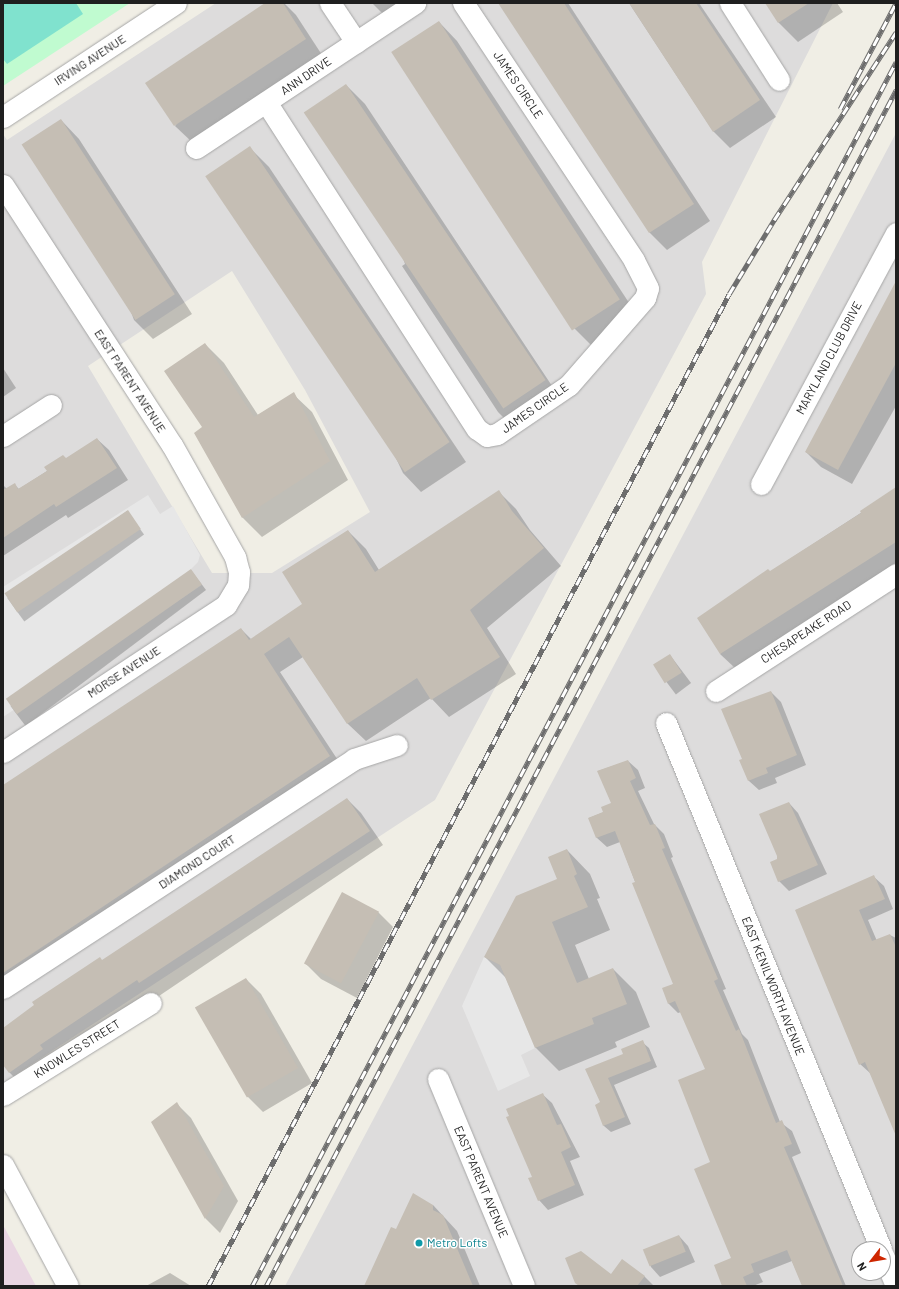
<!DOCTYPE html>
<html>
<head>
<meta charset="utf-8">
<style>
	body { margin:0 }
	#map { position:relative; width:899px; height:1289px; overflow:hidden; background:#f0eee5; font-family:Barlow,sans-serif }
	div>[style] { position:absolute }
	.residential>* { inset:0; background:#dddcdc }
	.industrial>* { inset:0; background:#e9d6e2 }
	.park>* { inset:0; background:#c0fbd0 }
	.pitch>* { inset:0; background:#80e2ce }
	.parking>* { inset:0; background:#e7e7e7 }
	.shadow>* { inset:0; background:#0003; transform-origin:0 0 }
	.building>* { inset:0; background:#c5beb4; transform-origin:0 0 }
	.roads { filter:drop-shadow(0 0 1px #a6a6a6) drop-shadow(0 0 1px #a6a6a6) }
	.minor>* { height:21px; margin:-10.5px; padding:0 10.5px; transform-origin:10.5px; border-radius:10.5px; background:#fff }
	.rail>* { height:4.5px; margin-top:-2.25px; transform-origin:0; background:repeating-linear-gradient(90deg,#fff 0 9px,#6d6d6d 0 18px); box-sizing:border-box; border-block:1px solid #6d6d6d }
	.dots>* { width:11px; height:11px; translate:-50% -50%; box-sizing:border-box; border:2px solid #fff; border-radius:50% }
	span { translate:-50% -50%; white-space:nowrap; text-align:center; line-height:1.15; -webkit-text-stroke:3px #fff; paint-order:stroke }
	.street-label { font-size:12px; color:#1f1f1f }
	.culture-label { font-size:12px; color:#0d838f }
	.left { translate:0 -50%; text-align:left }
	.frame { position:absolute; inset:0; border:4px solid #1f1f1f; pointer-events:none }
	.north { position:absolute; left:851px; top:1241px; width:40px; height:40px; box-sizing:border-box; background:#fff; border:1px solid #a5a5a5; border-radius:50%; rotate:239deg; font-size:11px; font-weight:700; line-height:16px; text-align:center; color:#1f1f1f }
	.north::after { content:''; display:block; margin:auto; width:14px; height:18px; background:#ce2600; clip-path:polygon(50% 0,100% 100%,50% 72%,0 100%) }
</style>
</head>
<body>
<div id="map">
	<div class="residential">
		<i style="clip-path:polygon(evenodd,216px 3px,833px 3px,702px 262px,706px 294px,435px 800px,3px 1083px,3px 134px,7px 140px,216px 3px,232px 271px,305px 390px,370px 512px,272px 573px,212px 573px,88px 366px,232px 271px)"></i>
		<i style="clip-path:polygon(evenodd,896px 133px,896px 1286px,285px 1286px,896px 133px,859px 1249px,883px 1249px,883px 1273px,859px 1273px,859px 1249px)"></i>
	</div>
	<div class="industrial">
		<i style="clip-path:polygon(3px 1225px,36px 1286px,3px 1286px)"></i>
	</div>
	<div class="park">
		<i style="clip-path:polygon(3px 3px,130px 3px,3px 86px)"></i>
	</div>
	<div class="pitch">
		<i style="clip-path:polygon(3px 3px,76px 3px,83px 14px,7px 64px,3px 59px)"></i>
	</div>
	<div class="parking">
		<i style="clip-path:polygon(148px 495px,160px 514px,173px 506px,200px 555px,198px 562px,191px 569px,202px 585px,3px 717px,3px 587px)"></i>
		<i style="clip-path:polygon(484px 957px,500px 965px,535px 1048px,521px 1055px,530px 1076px,498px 1091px,462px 1006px)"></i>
	</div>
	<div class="shadow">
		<i style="clip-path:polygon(267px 3px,284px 3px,296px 15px,324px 58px,194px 144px,175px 126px)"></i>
		<i style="clip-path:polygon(372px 3px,407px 3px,386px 17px)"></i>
		<i style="clip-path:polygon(499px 3px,568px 3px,710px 221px,667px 250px,650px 233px)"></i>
		<i style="clip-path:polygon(629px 3px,699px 3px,776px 117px,730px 148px,713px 131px)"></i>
		<i style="clip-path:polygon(766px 3px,837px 3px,843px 12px,798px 42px,779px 23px)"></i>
		<i style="clip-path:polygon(439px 22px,457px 41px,639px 318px,594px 348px,575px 329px,393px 53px)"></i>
		<i style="clip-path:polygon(346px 85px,365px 104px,562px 401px,517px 431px,498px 412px,402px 266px,405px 264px)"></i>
		<i style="clip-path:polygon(61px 120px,79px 139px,192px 314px,153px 339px,134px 320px)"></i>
		<i style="clip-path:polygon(250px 148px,269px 167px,466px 462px,421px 492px,403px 473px)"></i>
		<i style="clip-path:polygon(896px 284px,896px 406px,852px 484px,821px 467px,806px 452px)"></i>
		<i style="clip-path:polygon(205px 344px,224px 363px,258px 415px,293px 394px,312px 412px,348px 480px,262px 537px,243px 518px,195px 433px,203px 428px)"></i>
		<i style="clip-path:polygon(3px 368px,16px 388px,3px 397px)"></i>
		<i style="clip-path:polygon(97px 439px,109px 450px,128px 480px,68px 518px,66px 515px,3px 556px,3px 485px,7px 489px,14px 484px,19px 489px)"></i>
		<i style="clip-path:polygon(896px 490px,896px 565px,735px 668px,720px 654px,770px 572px)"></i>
		<i style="clip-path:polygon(499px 492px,516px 509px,530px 530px,561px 566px,487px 628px,516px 674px,449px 717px,431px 698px,366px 741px,348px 724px,303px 657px,280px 672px,347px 774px,3px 1000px,3px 786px,241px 629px,252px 640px,304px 605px,348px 531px,366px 549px,379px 570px)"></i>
		<i style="left:127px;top:511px;width:29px;height:148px;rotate:54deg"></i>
		<i style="left:191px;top:570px;width:25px;height:226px;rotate:53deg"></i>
		<i style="left:670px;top:655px;width:35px;height:19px;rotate:53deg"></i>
		<i style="clip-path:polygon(771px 692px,781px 702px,806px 765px,775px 778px,777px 783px,759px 790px,749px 781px,741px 761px,743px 759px)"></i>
		<i style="clip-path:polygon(628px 761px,638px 770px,645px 788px,638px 791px,654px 824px,664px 834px,673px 857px,671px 858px,726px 989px,723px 990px,742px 1034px,748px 1040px,780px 1122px,792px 1131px,801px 1153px,792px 1157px,846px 1286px,803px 1286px,792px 1261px,759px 1274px,763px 1282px,753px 1286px,722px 1286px,732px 1259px,711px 1163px,706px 1069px,681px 1012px,678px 1013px,669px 1004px,663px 989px,674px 984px,620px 842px,607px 847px,597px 838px,589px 818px,604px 812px,612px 804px,598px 771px)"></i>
		<i style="clip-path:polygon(347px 799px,361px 813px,383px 845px,24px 1087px,10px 1073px,3px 1063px,3px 1029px)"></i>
		<i style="clip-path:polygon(789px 803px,798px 813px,827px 874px,789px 891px,779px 881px,778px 860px)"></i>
		<i style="clip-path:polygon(567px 850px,590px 874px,600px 898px,597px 899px,610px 930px,575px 945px,589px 979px,613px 969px,636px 992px,650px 1027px,615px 1042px,617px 1047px,559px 1071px,536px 1048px,506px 978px,485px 957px,558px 880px)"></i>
		<i style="clip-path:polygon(874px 877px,884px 886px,893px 909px,868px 920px,877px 941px,890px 935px,896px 938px,896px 1122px,870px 1073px,860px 1064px,796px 910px)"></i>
		<i style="clip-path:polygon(342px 894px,379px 913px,393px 927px,357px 998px,321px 979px,306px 964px)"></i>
		<i style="clip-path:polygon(246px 979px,261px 994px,312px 1083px,263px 1112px,248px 1097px)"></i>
		<i style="clip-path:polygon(642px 1042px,649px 1048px,657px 1067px,614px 1085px,631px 1124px,611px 1132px,604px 1126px,596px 1105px,601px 1103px,587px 1070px,625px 1054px)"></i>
		<i style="clip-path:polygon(542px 1094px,552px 1103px,580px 1157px,570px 1161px,584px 1195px,548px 1210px,539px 1200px)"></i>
		<i style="clip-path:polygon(177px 1104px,191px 1118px,238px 1201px,220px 1233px,206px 1219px,152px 1122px)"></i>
		<i style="clip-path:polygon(433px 1205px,457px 1231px,480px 1286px,374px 1286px,397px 1230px)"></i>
		<i style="clip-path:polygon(679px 1236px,688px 1246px,695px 1262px,660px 1277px,651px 1267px,644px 1250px)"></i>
		<i style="clip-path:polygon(170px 1273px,191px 1286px,146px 1286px)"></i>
		<i style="clip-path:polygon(611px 1275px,644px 1276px,654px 1286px,580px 1286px)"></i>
	</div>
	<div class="building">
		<i style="clip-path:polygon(265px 3px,283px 3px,306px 39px,174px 126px,145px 83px)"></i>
		<i style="clip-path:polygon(498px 3px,564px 3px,694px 204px,649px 233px)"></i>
		<i style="clip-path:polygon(629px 3px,696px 3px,760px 100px,713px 132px)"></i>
		<i style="clip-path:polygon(765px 3px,809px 3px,778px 23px)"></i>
		<i style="left:439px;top:21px;width:332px;height:57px;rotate:57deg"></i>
		<i style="left:346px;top:84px;width:357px;height:51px;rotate:56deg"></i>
		<i style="left:61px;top:119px;width:209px;height:47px;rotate:57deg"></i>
		<i style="left:250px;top:146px;width:357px;height:54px;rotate:56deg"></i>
		<i style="clip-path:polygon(896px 281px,896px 363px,838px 470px,805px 452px)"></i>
		<i style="clip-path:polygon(205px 343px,254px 417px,294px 392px,330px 461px,242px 518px,194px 433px,202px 427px,164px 371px)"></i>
		<i style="clip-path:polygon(97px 438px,117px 468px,56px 507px,54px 504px,3px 538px,3px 490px,15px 483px,18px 489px,47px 471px,44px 467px,63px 455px,66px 458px)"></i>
		<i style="clip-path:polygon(896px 487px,896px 542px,720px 654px,697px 618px,768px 569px,770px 571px,861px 513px,860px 511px)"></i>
		<i style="clip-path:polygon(499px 490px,512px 511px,544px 548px,470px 610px,500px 657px,431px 700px,417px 678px,347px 724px,289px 637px,264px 654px,330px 756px,3px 973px,3px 785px,241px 628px,249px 640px,302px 604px,282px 572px,348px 530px,375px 572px)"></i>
		<i style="left:128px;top:510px;width:23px;height:149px;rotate:56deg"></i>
		<i style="left:191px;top:569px;width:19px;height:226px;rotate:55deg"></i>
		<i style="left:670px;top:654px;width:22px;height:20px;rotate:58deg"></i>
		<i style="clip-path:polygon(771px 691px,797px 755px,766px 768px,768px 773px,748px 781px,739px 760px,742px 759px,721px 709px)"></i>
		<i style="clip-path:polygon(628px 760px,636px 778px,630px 781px,650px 825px,655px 824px,665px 848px,662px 849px,718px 979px,714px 981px,736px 1031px,739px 1029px,776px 1123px,782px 1120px,792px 1144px,784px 1147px,843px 1286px,802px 1286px,787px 1250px,751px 1264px,754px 1272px,743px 1277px,747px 1286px,722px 1286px,714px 1265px,731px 1258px,694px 1169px,710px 1162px,678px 1080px,705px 1069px,675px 1001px,668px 1004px,662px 988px,673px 984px,632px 883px,635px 882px,615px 831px,596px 838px,588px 818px,603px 812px,601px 807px,611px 803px,597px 771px)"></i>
		<i style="clip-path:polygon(347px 798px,370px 831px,139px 983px,137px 980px,40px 1045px,43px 1049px,9px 1073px,3px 1065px,3px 1028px,34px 1005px,32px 1002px,100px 957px,102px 960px)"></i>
		<i style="clip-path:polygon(789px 802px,818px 865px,778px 882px,770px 862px,777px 859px,777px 856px,759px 814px)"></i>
		<i style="clip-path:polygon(567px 849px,577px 874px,574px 876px,588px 907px,552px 922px,577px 983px,613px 968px,627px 1004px,592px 1018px,594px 1024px,535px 1048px,500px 965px,484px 957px,516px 896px,557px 879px,548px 857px)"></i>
		<i style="clip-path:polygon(874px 875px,885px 899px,859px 910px,872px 941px,890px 934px,896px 947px,896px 1136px,865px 1062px,859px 1065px,795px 910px)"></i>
		<i style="left:342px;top:892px;width:42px;height:81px;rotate:28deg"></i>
		<i style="left:246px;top:978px;width:104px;height:59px;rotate:60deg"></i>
		<i style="clip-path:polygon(643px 1040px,651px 1061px,608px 1078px,625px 1117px,603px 1126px,595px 1105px,600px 1102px,585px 1069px,623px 1054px,621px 1049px)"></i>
		<i style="clip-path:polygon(543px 1093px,557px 1125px,561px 1124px,571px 1147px,561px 1152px,575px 1185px,538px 1201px,528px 1178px,532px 1177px,506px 1117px,509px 1116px,506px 1109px)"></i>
		<i style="clip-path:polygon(177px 1102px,224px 1186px,205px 1219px,151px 1122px)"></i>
		<i style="clip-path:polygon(413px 1193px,433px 1205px,433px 1210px,443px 1215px,473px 1286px,364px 1286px,391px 1227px,396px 1229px)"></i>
		<i style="left:679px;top:1235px;width:18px;height:39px;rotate:68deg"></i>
		<i style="clip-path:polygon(581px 1251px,611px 1274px,622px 1259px,645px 1276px,637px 1286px,579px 1286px,575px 1283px,565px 1258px)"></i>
	</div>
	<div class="roads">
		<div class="minor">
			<i style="left:330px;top:3px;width:47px;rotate:56.3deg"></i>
			<i style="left:730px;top:3px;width:91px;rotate:57.5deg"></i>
			<i style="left:266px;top:102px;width:389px;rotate:57.2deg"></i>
			<i style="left:477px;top:429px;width:12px;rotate:35deg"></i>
			<i style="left:487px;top:436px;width:10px;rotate:-11deg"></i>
			<i style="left:497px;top:434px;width:87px;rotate:-34.2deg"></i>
			<i style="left:569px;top:385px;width:116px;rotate:-48.9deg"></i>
			<i style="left:645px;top:298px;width:10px;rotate:-73deg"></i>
			<i style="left:648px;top:288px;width:31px;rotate:-117deg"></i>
			<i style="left:634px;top:260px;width:309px;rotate:-123.6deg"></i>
			<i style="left:3px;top:117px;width:207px;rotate:-33.4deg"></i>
			<i style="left:196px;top:148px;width:263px;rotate:-33.5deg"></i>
			<i style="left:3px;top:185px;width:310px;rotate:57deg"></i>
			<i style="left:172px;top:445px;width:129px;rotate:60.6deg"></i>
			<i style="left:235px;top:557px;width:16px;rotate:75deg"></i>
			<i style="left:239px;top:572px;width:13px;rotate:94deg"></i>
			<i style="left:238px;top:585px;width:23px;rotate:121deg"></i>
			<i style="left:226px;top:605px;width:267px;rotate:146.6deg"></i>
			<i style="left:3px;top:436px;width:57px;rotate:-32.9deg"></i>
			<i style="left:761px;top:484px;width:285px;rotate:-61.7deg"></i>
			<i style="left:716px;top:691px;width:215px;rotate:-33deg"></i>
			<i style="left:666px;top:723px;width:568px;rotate:67.77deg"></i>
			<i style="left:3px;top:988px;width:419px;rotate:-33.1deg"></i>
			<i style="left:354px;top:759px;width:45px;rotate:-18deg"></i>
			<i style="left:438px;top:1079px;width:224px;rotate:67.4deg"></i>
			<i style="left:3px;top:1095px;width:174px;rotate:-31.9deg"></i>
			<i style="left:3px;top:1165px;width:137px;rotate:61.8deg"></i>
			<i style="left:883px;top:1255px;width:34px;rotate:67deg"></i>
		</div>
	</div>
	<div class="rail">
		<i style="left:840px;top:109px;width:120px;rotate:-62.2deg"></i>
		<i style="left:208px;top:1286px;width:1120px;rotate:-62.29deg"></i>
		<i style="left:729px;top:294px;width:87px;rotate:-58.7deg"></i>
		<i style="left:774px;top:220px;width:224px;rotate:-57deg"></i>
		<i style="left:252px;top:1286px;width:1383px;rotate:-62.25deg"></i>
		<i style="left:266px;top:1286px;width:1352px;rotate:-62.22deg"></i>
	</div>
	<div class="dots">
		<i style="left:419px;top:1243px;background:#0f9aa8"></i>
	</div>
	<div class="street-label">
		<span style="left:90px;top:60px;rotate:-33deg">IRVING AVENUE</span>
		<span style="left:306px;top:76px;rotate:-34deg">ANN DRIVE</span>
		<span style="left:518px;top:85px;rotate:56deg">JAMES CIRCLE</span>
		<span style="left:829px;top:358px;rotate:-62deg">MARYLAND CLUB DRIVE</span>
		<span style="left:130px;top:381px;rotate:57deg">EAST PARENT AVENUE</span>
		<span style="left:535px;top:408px;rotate:-35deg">JAMES CIRCLE</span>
		<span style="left:806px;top:632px;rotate:-33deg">CHESAPEAKE ROAD</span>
		<span style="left:124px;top:672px;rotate:-33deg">MORSE AVENUE</span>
		<span style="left:197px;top:862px;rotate:-33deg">DIAMOND COURT</span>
		<span style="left:773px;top:986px;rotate:68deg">EAST KENILWORTH AVENUE</span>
		<span style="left:77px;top:1049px;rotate:-32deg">KNOWLES STREET</span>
		<span style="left:481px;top:1182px;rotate:67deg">EAST PARENT AVENUE</span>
	</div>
	<div class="culture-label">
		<span class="left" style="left:427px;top:1243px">Metro Lofts</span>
	</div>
	<div class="frame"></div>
	<div class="north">N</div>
</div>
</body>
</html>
